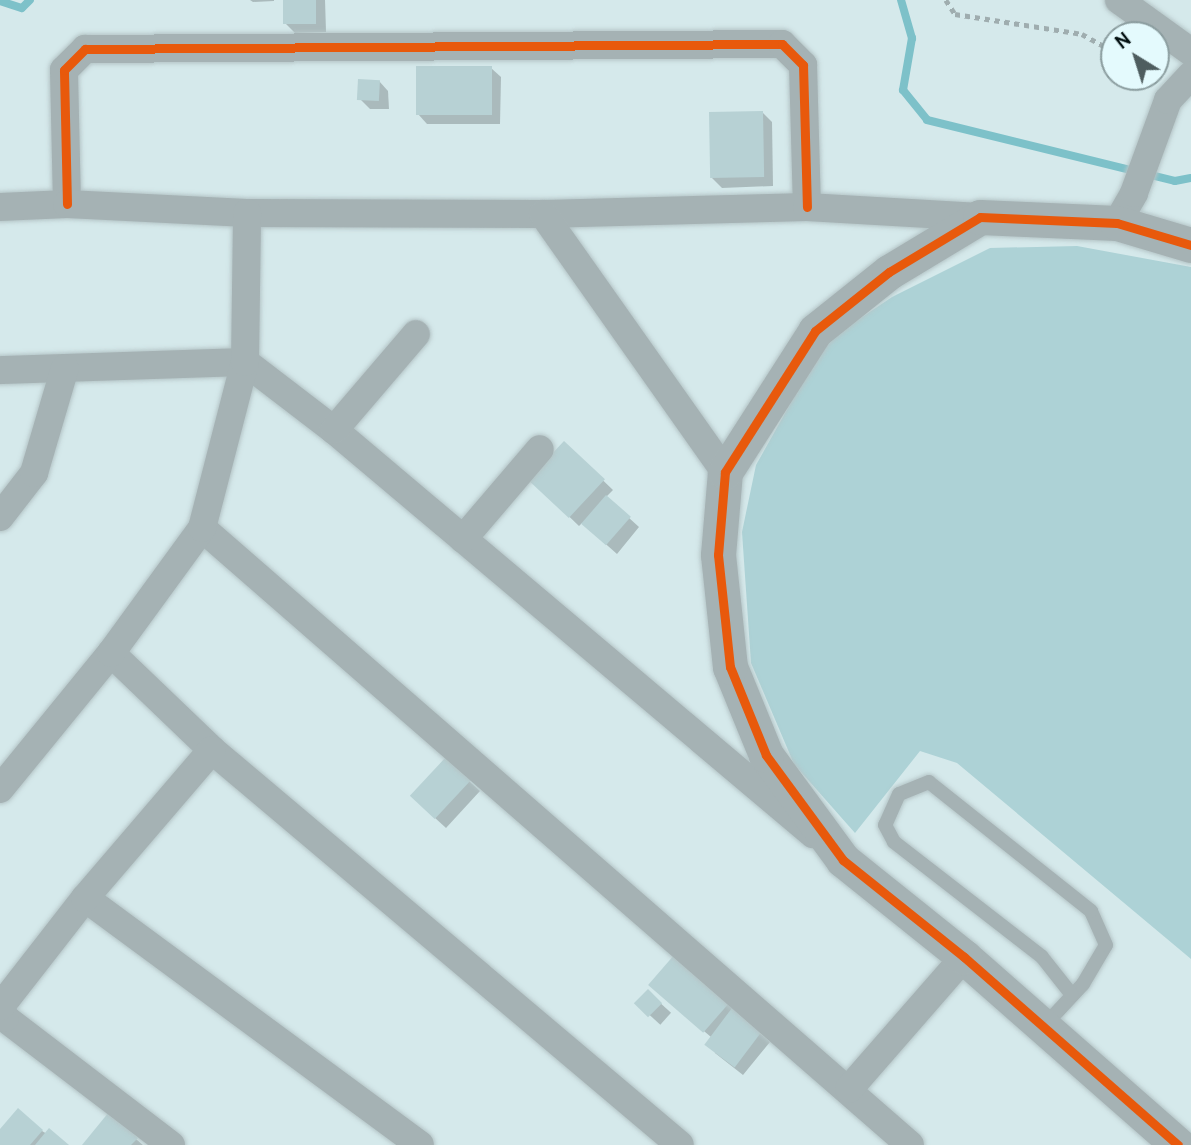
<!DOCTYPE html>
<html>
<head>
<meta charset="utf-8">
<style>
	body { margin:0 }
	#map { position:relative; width:1191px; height:1145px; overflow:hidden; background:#d5e9eb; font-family:Cabin,sans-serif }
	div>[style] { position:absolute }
	.green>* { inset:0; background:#add2d6 }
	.shadow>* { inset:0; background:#0003; transform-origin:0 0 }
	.stream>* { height:8px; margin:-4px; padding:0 4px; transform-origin:4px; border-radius:4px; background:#7dc1c9 }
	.building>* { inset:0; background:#b7d1d4; transform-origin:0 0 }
	.path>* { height:4.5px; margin-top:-2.25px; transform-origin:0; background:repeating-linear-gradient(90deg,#9fadaf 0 5px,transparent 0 10px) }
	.roads { filter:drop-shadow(0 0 2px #b5c5c7) drop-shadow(0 0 2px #b5c5c7) }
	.service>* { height:14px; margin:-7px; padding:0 7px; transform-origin:7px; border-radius:7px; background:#a5b2b4 }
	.minor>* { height:28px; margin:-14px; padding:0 14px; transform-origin:14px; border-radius:14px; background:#a5b2b4 }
	.tertiary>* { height:35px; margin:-17.5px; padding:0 17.5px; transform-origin:17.5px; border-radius:17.5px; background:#a5b2b4 }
	.cycleway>* { height:9px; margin:-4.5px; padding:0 4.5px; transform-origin:4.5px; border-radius:4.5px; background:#e8590c }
	span { translate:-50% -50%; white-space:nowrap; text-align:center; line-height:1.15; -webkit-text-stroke:5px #e4fafd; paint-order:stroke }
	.north { position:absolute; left:1100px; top:21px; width:70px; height:70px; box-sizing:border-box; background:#e4fafd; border:2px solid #8b9d9f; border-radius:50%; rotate:322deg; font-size:19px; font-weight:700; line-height:28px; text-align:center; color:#051213 }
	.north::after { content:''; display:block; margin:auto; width:24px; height:32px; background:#4e5d5f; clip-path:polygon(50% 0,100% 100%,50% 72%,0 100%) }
</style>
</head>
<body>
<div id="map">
	<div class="green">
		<i style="clip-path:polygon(1077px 246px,1191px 267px,1191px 959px,957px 763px,920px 751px,855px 833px,794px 764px,751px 663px,742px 532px,756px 465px,825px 342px,892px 297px,990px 248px)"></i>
	</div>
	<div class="shadow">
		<i style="clip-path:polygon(250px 0,274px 0,274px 1px,253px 2px)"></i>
		<i style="clip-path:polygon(285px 0,325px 0,326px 32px,295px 33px,285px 23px)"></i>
		<i style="clip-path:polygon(491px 68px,501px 77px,500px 124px,427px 124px,418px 114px)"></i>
		<i style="clip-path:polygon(379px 81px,388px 91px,389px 109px,370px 109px,361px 100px)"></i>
		<i style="clip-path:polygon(763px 113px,772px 122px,773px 186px,722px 188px,712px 178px)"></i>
		<i style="clip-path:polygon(564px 443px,613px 490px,606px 497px,639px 527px,617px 554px,582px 523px,579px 526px,530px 479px)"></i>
		<i style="clip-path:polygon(446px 760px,480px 791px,446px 828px,422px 806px)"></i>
		<i style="clip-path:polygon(675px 957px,770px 1042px,743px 1075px,715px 1053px,711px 1037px,660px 994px)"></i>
		<i style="left:648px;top:992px;width:31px;height:16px;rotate:42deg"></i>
		<i style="clip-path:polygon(109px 1114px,136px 1139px,143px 1145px,85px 1145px)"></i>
		<i style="clip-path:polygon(0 1131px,42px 1131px,66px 1145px,0 1145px)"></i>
	</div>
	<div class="stream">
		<i style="left:901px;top:0;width:40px;rotate:74deg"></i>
		<i style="left:912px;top:38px;width:53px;rotate:99.8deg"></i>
		<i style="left:903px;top:90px;width:38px;rotate:51deg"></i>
		<i style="left:927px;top:120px;width:255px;rotate:13.8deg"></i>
		<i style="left:1175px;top:181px;width:16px;rotate:-11deg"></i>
		<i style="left:0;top:1px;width:23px;rotate:18deg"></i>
		<i style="left:22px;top:8px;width:11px;rotate:-45deg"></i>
	</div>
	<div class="building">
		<i style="left:283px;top:0;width:33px;height:24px"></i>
		<i style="left:416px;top:66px;width:76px;height:49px"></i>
		<i style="left:358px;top:79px;width:22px;height:21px;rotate:3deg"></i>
		<i style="left:763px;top:111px;width:66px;height:54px;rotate:89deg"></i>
		<i style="left:564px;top:441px;width:56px;height:53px;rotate:43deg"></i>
		<i style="left:606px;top:495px;width:33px;height:38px;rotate:41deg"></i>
		<i style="left:446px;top:757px;width:34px;height:53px;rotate:43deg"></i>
		<i style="left:675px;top:954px;width:73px;height:41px;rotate:41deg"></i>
		<i style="left:648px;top:989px;width:20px;height:20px;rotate:45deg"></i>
		<i style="left:732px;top:1008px;width:38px;height:46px;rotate:37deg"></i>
		<i style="clip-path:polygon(18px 1108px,43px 1130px,30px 1145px,0 1145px,0 1129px)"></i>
		<i style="clip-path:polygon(109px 1112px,138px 1138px,131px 1145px,82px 1145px)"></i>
		<i style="clip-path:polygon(49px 1128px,69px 1145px,35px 1145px)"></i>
	</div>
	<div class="path">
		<i style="left:946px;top:0;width:17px;rotate:57deg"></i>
		<i style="left:955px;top:14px;width:129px;rotate:8.9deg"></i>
		<i style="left:1082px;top:34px;width:37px;rotate:29deg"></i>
	</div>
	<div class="roads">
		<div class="service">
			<i style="left:1044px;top:1026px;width:57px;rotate:-47.1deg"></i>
			<i style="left:1083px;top:984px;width:45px;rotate:-59.5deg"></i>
			<i style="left:1106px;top:945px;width:37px;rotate:-114deg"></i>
			<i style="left:1091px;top:911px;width:207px;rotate:-141.5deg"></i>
			<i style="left:929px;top:782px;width:32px;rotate:158deg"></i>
			<i style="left:899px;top:794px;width:34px;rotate:114deg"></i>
			<i style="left:885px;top:825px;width:19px;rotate:62deg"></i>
			<i style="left:894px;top:842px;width:187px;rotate:37.8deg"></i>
			<i style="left:1042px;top:957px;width:48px;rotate:51.7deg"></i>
		</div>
		<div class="minor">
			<i style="left:1119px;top:0;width:89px;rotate:35.8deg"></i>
			<i style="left:67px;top:204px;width:134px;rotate:-91.3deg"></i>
			<i style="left:64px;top:70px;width:30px;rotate:-45deg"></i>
			<i style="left:85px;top:49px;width:697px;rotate:-0.41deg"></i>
			<i style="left:782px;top:44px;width:30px;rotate:45deg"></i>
			<i style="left:803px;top:65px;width:142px;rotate:88.4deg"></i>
			<i style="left:0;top:207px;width:67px;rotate:-2.6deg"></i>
			<i style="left:67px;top:204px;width:180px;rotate:2.9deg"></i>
			<i style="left:247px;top:213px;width:296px;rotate:0.2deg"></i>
			<i style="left:543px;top:214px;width:264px;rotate:-1.5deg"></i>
			<i style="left:807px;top:207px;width:173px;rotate:3.3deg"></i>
			<i style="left:543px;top:214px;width:316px;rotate:54.8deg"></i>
			<i style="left:1117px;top:223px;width:34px;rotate:-60deg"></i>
			<i style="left:1134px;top:193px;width:99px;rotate:-69.9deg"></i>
			<i style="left:1168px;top:100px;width:34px;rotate:-47deg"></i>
			<i style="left:0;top:370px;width:245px;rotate:-1.9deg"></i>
			<i style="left:245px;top:362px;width:112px;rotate:37.4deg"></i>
			<i style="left:334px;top:430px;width:627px;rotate:40.15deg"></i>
			<i style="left:334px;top:430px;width:126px;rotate:-49.5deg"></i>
			<i style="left:0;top:517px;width:56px;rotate:-52.3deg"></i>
			<i style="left:34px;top:473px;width:109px;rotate:-73.6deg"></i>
			<i style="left:202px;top:528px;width:939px;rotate:41.07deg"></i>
			<i style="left:463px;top:539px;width:118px;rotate:-49.5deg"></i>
			<i style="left:111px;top:653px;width:140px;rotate:43.8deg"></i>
			<i style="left:212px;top:750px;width:612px;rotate:40.16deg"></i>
			<i style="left:0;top:789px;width:176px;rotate:-50.8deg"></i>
			<i style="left:111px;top:653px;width:155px;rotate:-53.9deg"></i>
			<i style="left:202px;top:528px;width:171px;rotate:-75.5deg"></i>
			<i style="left:245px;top:362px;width:149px;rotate:-89.2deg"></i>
			<i style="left:85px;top:898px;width:416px;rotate:36.4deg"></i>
			<i style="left:849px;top:1089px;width:175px;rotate:-48.9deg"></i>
			<i style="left:171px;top:1145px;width:209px;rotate:-142.6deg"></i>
			<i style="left:5px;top:1018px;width:13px;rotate:-108deg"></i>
			<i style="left:1px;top:1006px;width:137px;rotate:-52.1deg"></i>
			<i style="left:85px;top:898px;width:195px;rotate:-49.4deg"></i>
		</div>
		<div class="tertiary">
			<i style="left:1178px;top:1145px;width:285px;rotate:-138.7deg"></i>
			<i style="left:964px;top:957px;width:155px;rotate:-141.3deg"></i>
			<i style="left:843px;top:860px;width:130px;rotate:-126.3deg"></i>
			<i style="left:766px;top:755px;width:95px;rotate:-112.2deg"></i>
			<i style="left:730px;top:667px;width:113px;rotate:-96.1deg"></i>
			<i style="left:718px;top:555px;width:83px;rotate:-85.2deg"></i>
			<i style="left:725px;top:472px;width:167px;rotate:-57.4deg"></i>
			<i style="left:815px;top:331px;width:95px;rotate:-38.6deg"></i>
			<i style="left:889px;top:272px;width:106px;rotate:-31.1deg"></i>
			<i style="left:980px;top:217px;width:137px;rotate:2.5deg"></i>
			<i style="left:1117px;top:223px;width:77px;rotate:16.6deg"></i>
		</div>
	</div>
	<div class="cycleway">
		<i style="left:67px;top:204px;width:134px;rotate:-91.3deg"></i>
		<i style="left:64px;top:70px;width:30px;rotate:-45deg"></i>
		<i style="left:85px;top:49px;width:697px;rotate:-0.41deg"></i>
		<i style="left:782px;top:44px;width:30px;rotate:45deg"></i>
		<i style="left:803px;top:65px;width:142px;rotate:88.4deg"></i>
		<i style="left:1178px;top:1145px;width:285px;rotate:-138.7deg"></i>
		<i style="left:964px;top:957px;width:155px;rotate:-141.3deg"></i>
		<i style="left:843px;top:860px;width:130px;rotate:-126.3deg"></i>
		<i style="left:766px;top:755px;width:95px;rotate:-112.2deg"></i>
		<i style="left:730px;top:667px;width:113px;rotate:-96.1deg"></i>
		<i style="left:718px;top:555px;width:83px;rotate:-85.2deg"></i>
		<i style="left:725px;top:472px;width:167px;rotate:-57.4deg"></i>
		<i style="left:815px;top:331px;width:95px;rotate:-38.6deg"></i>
		<i style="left:889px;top:272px;width:106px;rotate:-31.1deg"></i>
		<i style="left:980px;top:217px;width:137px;rotate:2.5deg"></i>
		<i style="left:1117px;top:223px;width:77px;rotate:16.6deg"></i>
	</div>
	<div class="north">N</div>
</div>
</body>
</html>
